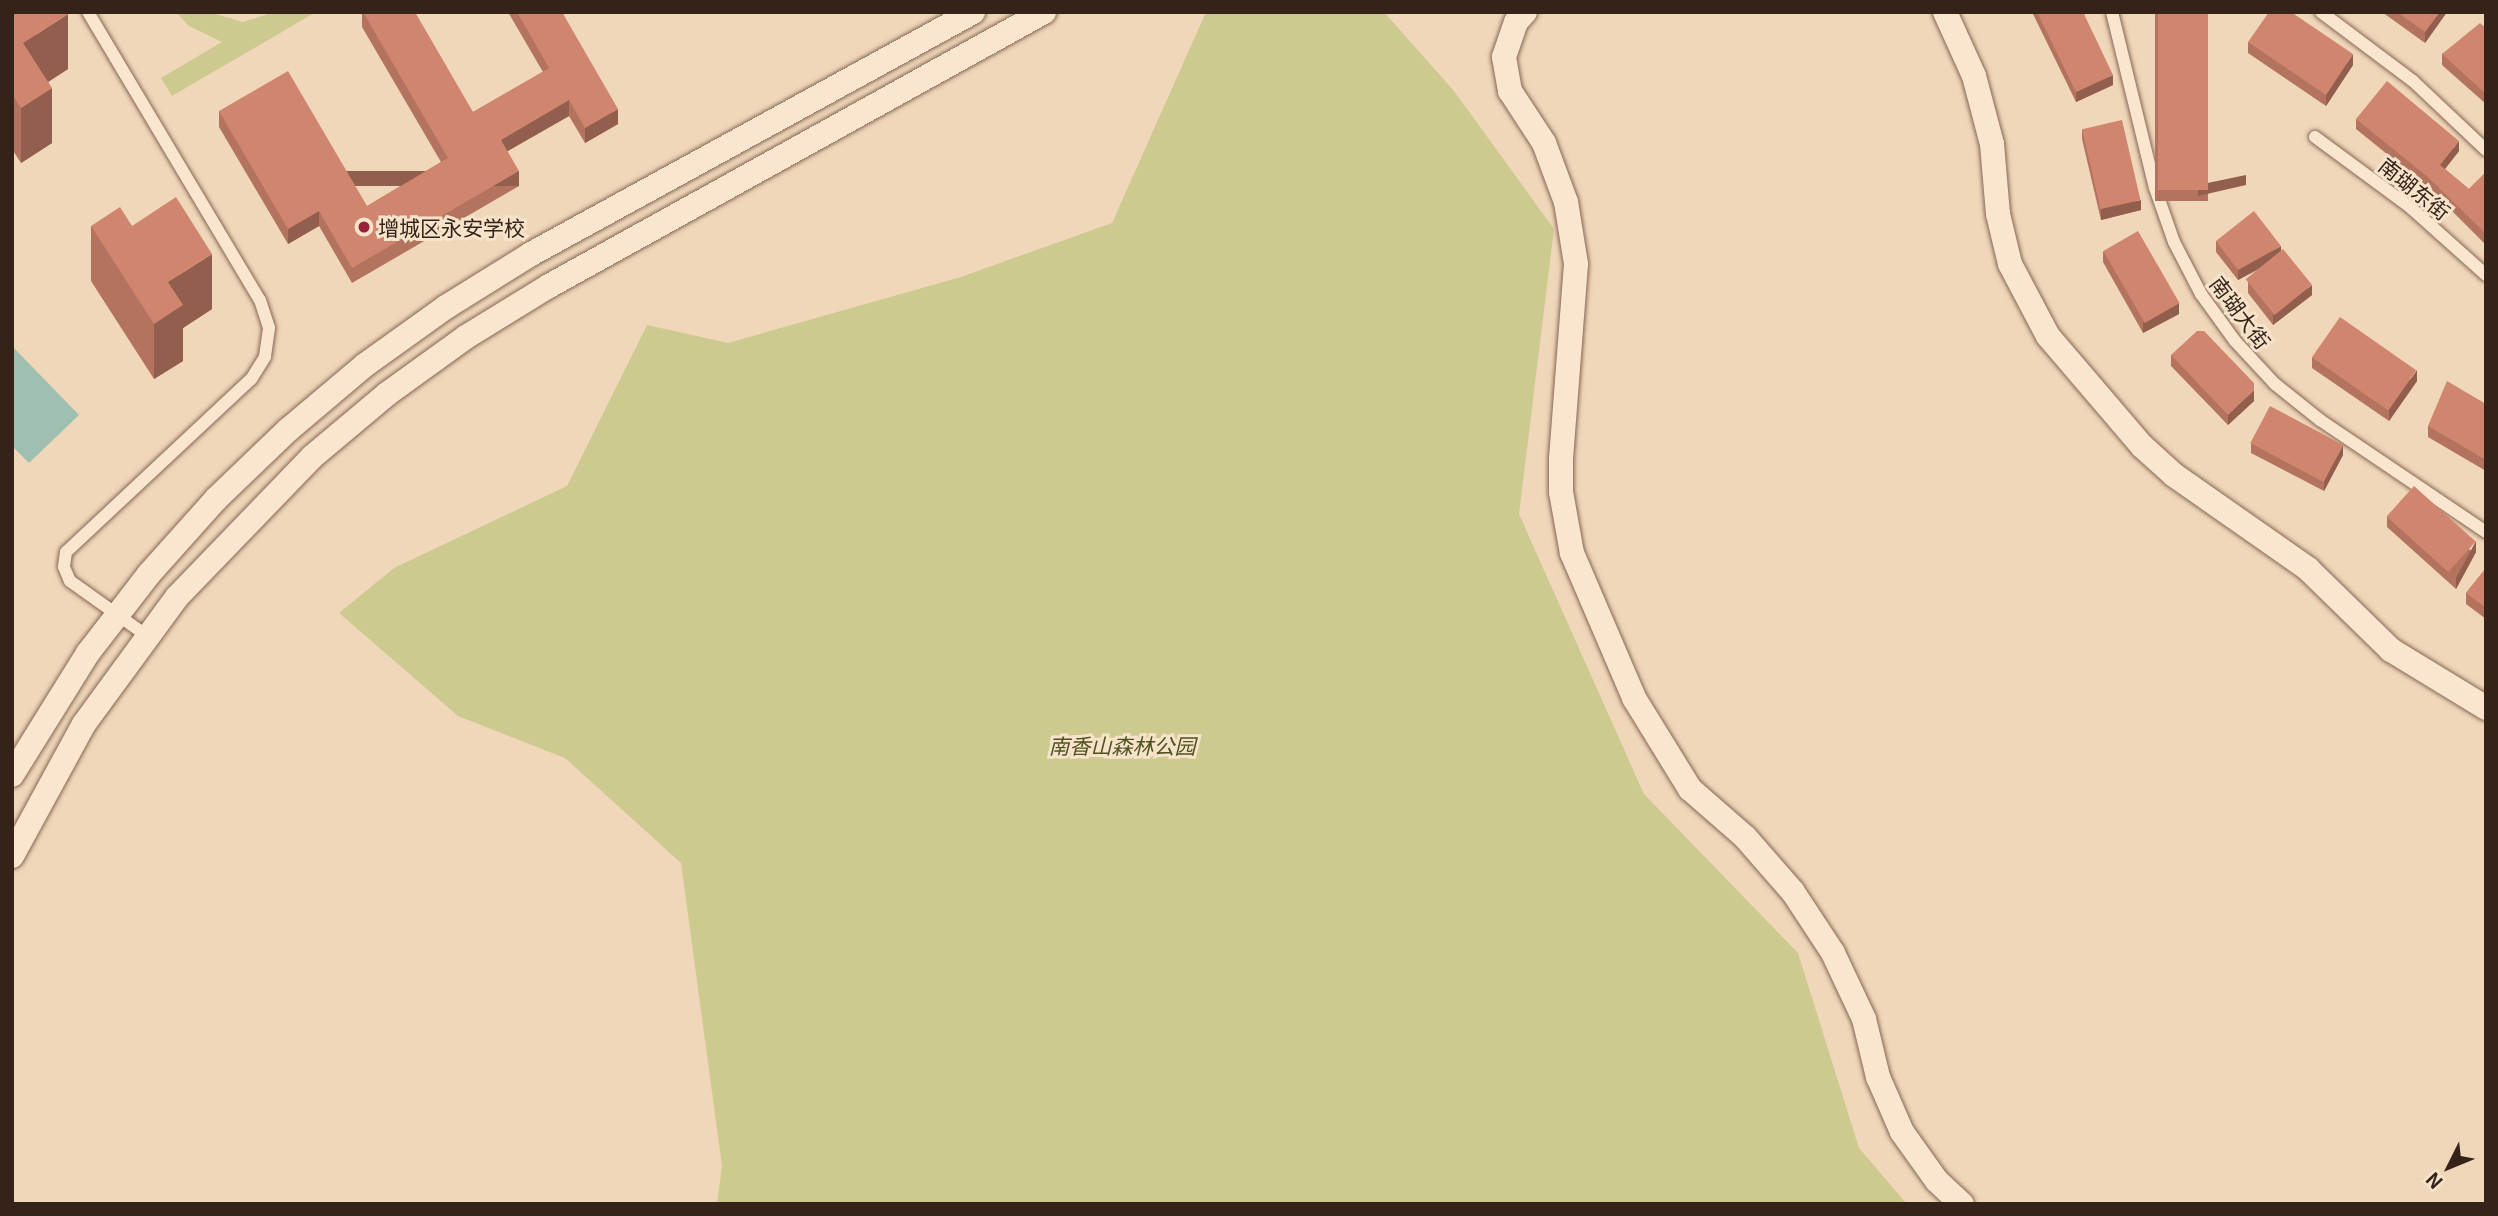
<!DOCTYPE html>
<html>
<head>
<meta charset="utf-8">
<style>
	body { margin:0 }
	#map { position:relative; width:2498px; height:1216px; overflow:hidden; background:#f0d7ba; font-family:Georgia,"Noto Sans SC",serif }
	div>[style] { position:absolute }
	.green>* { inset:0; background:#cdca8f }
	.water>* { inset:0; background:#9fc0b1 }
	.roads { filter:drop-shadow(0 0 2px #876754) drop-shadow(0 0 2px #876754) }
	.lane>* { height:12px; margin:-6px; padding:0 6px; transform-origin:6px; border-radius:6px; background:#fae6ce }
	.street>* { height:24px; margin:-12px; padding:0 12px; transform-origin:12px; border-radius:12px; background:#fae6ce }
	.wall>* { inset:0; background:#b3735f; transform-origin:0 0 }
	.shaded-wall>* { inset:0; background:#925e4d; transform-origin:0 0 }
	.building>* { inset:0; background:#d0866e; transform-origin:0 0 }
	.dots>* { width:19px; height:19px; translate:-50% -50%; box-sizing:border-box; border:4px solid #f7e2ca; border-radius:50% }
	span { translate:-50% -50%; white-space:nowrap; text-align:center; line-height:1.15; -webkit-text-stroke:6px #f7e2ca; paint-order:stroke }
	.street-label { font-size:21px; color:#35231a }
	.poi-label { font-size:21px; color:#35231a }
	.left { translate:0 -50%; text-align:left }
	.park-label { font-size:21px; color:#4e531f; font-style:italic }
	.frame { position:absolute; inset:0; border:14px solid #35231a; pointer-events:none }
	.north { position:absolute; left:2414px; top:1132px; width:70px; height:70px; -webkit-text-stroke:5px #f7e2ca; paint-order:stroke; rotate:227deg; font-size:19px; font-weight:700; line-height:28px; text-align:center; color:#35231a }
	.north::after { content:''; display:block; margin:auto; width:24px; height:32px; background:#35231a; clip-path:polygon(50% 0,100% 100%,50% 72%,0 100%) }
</style>
</head>
<body>
<div id="map">
	<div class="green">
		<i style="clip-path:polygon(176px 12px,209px 12px,243px 22px,274px 12px,316px 12px,172px 96px,161px 78px,222px 42px,189px 26px)"></i>
		<i style="clip-path:polygon(1206px 12px,1384px 12px,1454px 91px,1554px 229px,1519px 514px,1644px 794px,1798px 953px,1859px 1148px,1907px 1204px,717px 1204px,722px 1166px,681px 863px,565px 758px,458px 716px,339px 613px,394px 568px,567px 486px,647px 325px,728px 343px,961px 277px,1112px 223px)"></i>
	</div>
	<div class="water">
		<i style="clip-path:polygon(12px 346px,79px 415px,29px 463px,12px 446px)"></i>
	</div>
	<div class="roads">
		<div class="lane">
			<i style="left:88px;top:12px;width:335px;rotate:59.2deg"></i>
			<i style="left:260px;top:300px;width:29px;rotate:72deg"></i>
			<i style="left:269px;top:328px;width:29px;rotate:98deg"></i>
			<i style="left:265px;top:357px;width:26px;rotate:122deg"></i>
			<i style="left:251px;top:379px;width:253px;rotate:136.9deg"></i>
			<i style="left:66px;top:552px;width:15px;rotate:98deg"></i>
			<i style="left:64px;top:567px;width:15px;rotate:67deg"></i>
			<i style="left:70px;top:581px;width:95px;rotate:35.5deg"></i>
			<i style="left:2112px;top:12px;width:181px;rotate:76.3deg"></i>
			<i style="left:2155px;top:188px;width:57px;rotate:70.6deg"></i>
			<i style="left:2174px;top:242px;width:59px;rotate:62.6deg"></i>
			<i style="left:2201px;top:294px;width:58px;rotate:54.1deg"></i>
			<i style="left:2235px;top:341px;width:59px;rotate:47.1deg"></i>
			<i style="left:2275px;top:384px;width:58px;rotate:38.7deg"></i>
			<i style="left:2320px;top:420px;width:200px;rotate:34deg"></i>
			<i style="left:2321px;top:12px;width:115px;rotate:36.9deg"></i>
			<i style="left:2413px;top:81px;width:100px;rotate:43.4deg"></i>
			<i style="left:2315px;top:137px;width:118px;rotate:36.4deg"></i>
			<i style="left:2410px;top:207px;width:102px;rotate:41.8deg"></i>
		</div>
		<div class="street">
			<i style="left:1525px;top:12px;width:13px;rotate:132deg"></i>
			<i style="left:1516px;top:22px;width:37px;rotate:109deg"></i>
			<i style="left:1504px;top:57px;width:35px;rotate:80deg"></i>
			<i style="left:1510px;top:91px;width:62px;rotate:56.8deg"></i>
			<i style="left:1544px;top:143px;width:63px;rotate:69.6deg"></i>
			<i style="left:1566px;top:202px;width:63px;rotate:80.8deg"></i>
			<i style="left:1576px;top:264px;width:196px;rotate:94.4deg"></i>
			<i style="left:1561px;top:459px;width:33px;rotate:90deg"></i>
			<i style="left:1561px;top:492px;width:62px;rotate:79.8deg"></i>
			<i style="left:1572px;top:553px;width:158px;rotate:66.8deg"></i>
			<i style="left:1634px;top:698px;width:107px;rotate:58.4deg"></i>
			<i style="left:1690px;top:789px;width:73px;rotate:41.1deg"></i>
			<i style="left:1745px;top:837px;width:73px;rotate:48.9deg"></i>
			<i style="left:1793px;top:892px;width:73px;rotate:56.7deg"></i>
			<i style="left:1833px;top:953px;width:73px;rotate:64.8deg"></i>
			<i style="left:1864px;top:1019px;width:60px;rotate:76.4deg"></i>
			<i style="left:1878px;top:1077px;width:60px;rotate:66.4deg"></i>
			<i style="left:1902px;top:1132px;width:60px;rotate:54.5deg"></i>
			<i style="left:1937px;top:1181px;width:34px;rotate:43deg"></i>
			<i style="left:1945px;top:12px;width:70px;rotate:65.6deg"></i>
			<i style="left:1974px;top:76px;width:70px;rotate:75.2deg"></i>
			<i style="left:1992px;top:144px;width:70px;rotate:85.1deg"></i>
			<i style="left:1998px;top:214px;width:51px;rotate:76.5deg"></i>
			<i style="left:2010px;top:264px;width:81px;rotate:62.2deg"></i>
			<i style="left:2048px;top:336px;width:145px;rotate:49.5deg"></i>
			<i style="left:2142px;top:446px;width:43px;rotate:42.2deg"></i>
			<i style="left:2174px;top:475px;width:164px;rotate:35deg"></i>
			<i style="left:2308px;top:569px;width:116px;rotate:44.3deg"></i>
			<i style="left:2391px;top:650px;width:111px;rotate:31.4deg"></i>
			<i style="left:12px;top:775px;width:144px;rotate:-58.1deg"></i>
			<i style="left:88px;top:653px;width:100px;rotate:-52.3deg"></i>
			<i style="left:149px;top:574px;width:101px;rotate:-48.2deg"></i>
			<i style="left:216px;top:499px;width:100px;rotate:-43.8deg"></i>
			<i style="left:288px;top:430px;width:101px;rotate:-40.2deg"></i>
			<i style="left:365px;top:365px;width:100px;rotate:-35.6deg"></i>
			<i style="left:446px;top:307px;width:100px;rotate:-31.9deg"></i>
			<i style="left:531px;top:254px;width:504px;rotate:-28.7deg"></i>
			<i style="left:12px;top:856px;width:150px;rotate:-61.4deg"></i>
			<i style="left:84px;top:724px;width:157px;rotate:-53.8deg"></i>
			<i style="left:177px;top:597px;width:194px;rotate:-46deg"></i>
			<i style="left:312px;top:457px;width:98px;rotate:-40deg"></i>
			<i style="left:387px;top:394px;width:97px;rotate:-35.8deg"></i>
			<i style="left:466px;top:337px;width:97px;rotate:-31.6deg"></i>
			<i style="left:549px;top:286px;width:566px;rotate:-28.97deg"></i>
		</div>
	</div>
	<div class="wall">
		<i style="clip-path:polygon(12px 12px,68px 69px,48px 82px,52px 143px,21px 163px,12px 149px)"></i>
		<i style="clip-path:polygon(362px 12px,473px 112px,543px 72px,508px 12px,562px 12px,618px 124px,585px 143px,569px 116px,507px 151px,519px 186px,352px 283px,319px 226px,288px 244px,219px 127px,219px 111px,367px 206px,441px 162px,362px 27px)"></i>
		<i style="clip-path:polygon(2032px 12px,2083px 12px,2113px 85px,2076px 102px)"></i>
		<i style="left:2155px;top:12px;width:53px;height:189px"></i>
		<i style="clip-path:polygon(2382px 12px,2447px 12px,2425px 43px)"></i>
		<i style="clip-path:polygon(2486px 28px,2486px 104px,2442px 65px,2442px 54px)"></i>
		<i style="clip-path:polygon(2248px 42px,2353px 65px,2326px 106px,2248px 53px)"></i>
		<i style="clip-path:polygon(2356px 119px,2459px 151px,2445px 169px,2469px 189px,2486px 172px,2486px 245px,2429px 188px,2356px 129px)"></i>
		<i style="clip-path:polygon(2082px 129px,2141px 210px,2101px 220px,2082px 139px)"></i>
		<i style="clip-path:polygon(91px 226px,132px 226px,212px 309px,183px 328px,183px 361px,154px 379px,91px 281px)"></i>
		<i style="clip-path:polygon(2216px 241px,2281px 251px,2312px 295px,2273px 325px,2248px 293px,2248px 282px,2267px 265px,2238px 280px,2216px 252px)"></i>
		<i style="clip-path:polygon(2103px 251px,2179px 314px,2143px 333px,2103px 262px)"></i>
		<i style="clip-path:polygon(2171px 355px,2254px 401px,2228px 425px,2171px 366px)"></i>
		<i style="clip-path:polygon(2312px 357px,2417px 381px,2389px 421px,2312px 368px)"></i>
		<i style="clip-path:polygon(2486px 404px,2486px 471px,2428px 437px,2428px 426px)"></i>
		<i style="clip-path:polygon(2251px 443px,2343px 455px,2324px 491px,2251px 453px)"></i>
		<i style="clip-path:polygon(2387px 517px,2476px 552px,2456px 589px,2387px 527px)"></i>
		<i style="clip-path:polygon(2486px 568px,2486px 619px,2466px 604px,2466px 593px)"></i>
	</div>
	<div class="shaded-wall">
		<i style="clip-path:polygon(2440px 12px,2447px 12px,2425px 43px,2425px 32px)"></i>
		<i style="clip-path:polygon(68px 14px,68px 69px,23px 98px,23px 43px)"></i>
		<i style="clip-path:polygon(2353px 54px,2353px 65px,2326px 106px,2326px 95px)"></i>
		<i style="clip-path:polygon(2113px 75px,2113px 85px,2076px 102px,2076px 92px)"></i>
		<i style="clip-path:polygon(52px 88px,52px 143px,21px 163px,21px 108px)"></i>
		<i style="clip-path:polygon(569px 100px,569px 116px,501px 155px,501px 140px)"></i>
		<i style="clip-path:polygon(618px 109px,618px 124px,585px 143px,585px 128px)"></i>
		<i style="clip-path:polygon(2459px 141px,2459px 151px,2440px 175px,2440px 165px)"></i>
		<i style="left:519px;top:171px;width:15px;height:193px;rotate:90deg"></i>
		<i style="clip-path:polygon(2246px 175px,2246px 185px,2198px 196px,2198px 185px)"></i>
		<i style="clip-path:polygon(2141px 200px,2141px 210px,2101px 220px,2101px 209px)"></i>
		<i style="clip-path:polygon(319px 211px,319px 226px,288px 244px,288px 229px)"></i>
		<i style="clip-path:polygon(2281px 246px,2281px 256px,2238px 280px,2238px 270px)"></i>
		<i style="clip-path:polygon(212px 254px,212px 309px,183px 328px,183px 361px,154px 379px,154px 324px,168px 282px)"></i>
		<i style="clip-path:polygon(2312px 285px,2312px 295px,2273px 325px,2273px 315px)"></i>
		<i style="clip-path:polygon(2179px 303px,2179px 314px,2143px 333px,2143px 323px)"></i>
		<i style="clip-path:polygon(2417px 370px,2417px 381px,2389px 421px,2389px 410px)"></i>
		<i style="clip-path:polygon(2254px 390px,2254px 401px,2228px 425px,2228px 415px)"></i>
		<i style="clip-path:polygon(2343px 445px,2343px 455px,2324px 491px,2324px 480px)"></i>
		<i style="clip-path:polygon(2476px 541px,2476px 552px,2456px 589px,2456px 578px)"></i>
	</div>
	<div class="building">
		<i style="clip-path:polygon(12px 12px,67px 12px,68px 14px,23px 43px,52px 88px,21px 108px,12px 94px)"></i>
		<i style="clip-path:polygon(363px 12px,415px 12px,473px 112px,549px 68px,517px 12px,562px 12px,618px 109px,585px 128px,569px 100px,501px 140px,519px 171px,352px 268px,319px 211px,288px 229px,219px 111px,288px 71px,367px 206px,448px 158px)"></i>
		<i style="clip-path:polygon(2037px 12px,2083px 12px,2113px 75px,2076px 92px)"></i>
		<i style="left:2158px;top:12px;width:50px;height:178px"></i>
		<i style="clip-path:polygon(2269px 12px,2291px 12px,2353px 54px,2326px 95px,2248px 42px)"></i>
		<i style="clip-path:polygon(2397px 12px,2440px 12px,2425px 32px)"></i>
		<i style="clip-path:polygon(2480px 23px,2486px 28px,2486px 94px,2442px 54px)"></i>
		<i style="clip-path:polygon(2387px 81px,2459px 141px,2440px 165px,2469px 189px,2486px 172px,2486px 234px,2429px 178px,2356px 119px)"></i>
		<i style="left:2122px;top:120px;width:82px;height:41px;rotate:77deg"></i>
		<i style="clip-path:polygon(176px 197px,212px 254px,168px 282px,183px 305px,154px 324px,91px 226px,120px 207px,132px 226px)"></i>
		<i style="clip-path:polygon(2254px 211px,2281px 246px,2238px 270px,2216px 241px)"></i>
		<i style="left:2138px;top:231px;width:83px;height:40px;rotate:60deg"></i>
		<i style="left:2283px;top:249px;width:46px;height:48px;rotate:51deg"></i>
		<i style="left:2340px;top:317px;width:93px;height:49px;rotate:35deg"></i>
		<i style="clip-path:polygon(2197px 331px,2204px 331px,2254px 383px,2254px 390px,2228px 415px,2171px 355px)"></i>
		<i style="clip-path:polygon(2447px 381px,2486px 404px,2486px 460px,2428px 426px)"></i>
		<i style="left:2270px;top:406px;width:83px;height:42px;rotate:28deg"></i>
		<i style="left:2414px;top:486px;width:83px;height:41px;rotate:42deg"></i>
		<i style="clip-path:polygon(2486px 568px,2486px 608px,2466px 593px)"></i>
	</div>
	<div class="dots">
		<i style="left:364px;top:227px;background:#992136"></i>
	</div>
	<div class="street-label">
		<span style="left:2415px;top:188px;rotate:39deg">南瑚东街</span>
		<span style="left:2241px;top:312px;rotate:53deg">南瑚大街</span>
	</div>
	<div class="poi-label">
		<span class="left" style="left:378px;top:227px">增城区永安学校</span>
	</div>
	<div class="park-label">
		<span style="left:1122px;top:745px">南香山森林公园</span>
	</div>
	<div class="frame"></div>
	<div class="north">N</div>
</div>
</body>
</html>
